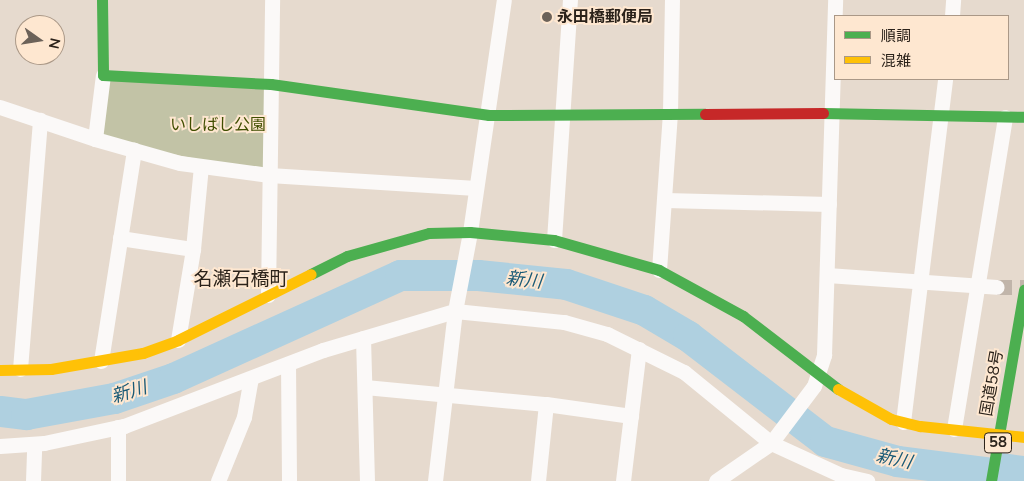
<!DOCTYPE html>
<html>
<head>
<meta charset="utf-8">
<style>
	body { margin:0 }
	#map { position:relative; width:1024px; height:481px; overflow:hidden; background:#e6dace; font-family:"Nunito Sans","Noto Sans JP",sans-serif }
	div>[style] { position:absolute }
	.green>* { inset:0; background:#c2c3a6 }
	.water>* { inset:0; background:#afd0e0 }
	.river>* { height:31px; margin:-15.5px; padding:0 15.5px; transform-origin:15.5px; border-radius:15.5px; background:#afd0e0 }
	.street-tunnel>* { height:15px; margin-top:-7.5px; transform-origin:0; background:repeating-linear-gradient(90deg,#c1b5aa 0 15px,transparent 0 23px) }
	.street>* { height:15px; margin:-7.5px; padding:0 7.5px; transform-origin:7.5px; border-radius:7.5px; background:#fbf9f8 }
	.fast>* { height:11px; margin:-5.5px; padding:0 5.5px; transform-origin:5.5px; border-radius:5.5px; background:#4caf50 }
	.slow>* { height:11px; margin:-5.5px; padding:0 5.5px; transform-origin:5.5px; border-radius:5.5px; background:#ffc107 }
	.jam>* { height:11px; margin:-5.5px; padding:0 5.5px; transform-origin:5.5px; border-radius:5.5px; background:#c62828 }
	.dots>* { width:14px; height:14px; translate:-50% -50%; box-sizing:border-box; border:2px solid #fee7d0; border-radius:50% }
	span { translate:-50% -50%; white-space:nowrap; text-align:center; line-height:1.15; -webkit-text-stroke:4px #fee7d0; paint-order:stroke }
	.shield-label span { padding:1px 4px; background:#fee7d0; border:1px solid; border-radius:4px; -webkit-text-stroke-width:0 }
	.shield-label { font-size:15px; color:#2b221a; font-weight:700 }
	.poi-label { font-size:16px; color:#2b221a; font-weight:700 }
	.left { translate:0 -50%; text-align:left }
	.park-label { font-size:16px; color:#404e00 }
	.street-label { font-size:16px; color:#2b221a }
	.water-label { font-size:18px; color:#1a5a76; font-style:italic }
	.quarter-label { font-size:19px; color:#2b221a }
	.legend { position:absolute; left:834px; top:15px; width:175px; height:65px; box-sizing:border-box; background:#fee7d0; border:1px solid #aa9887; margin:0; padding:6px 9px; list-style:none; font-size:15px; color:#2b221a }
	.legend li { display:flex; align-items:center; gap:10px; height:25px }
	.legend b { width:25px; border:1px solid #aa9887 }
	.north { position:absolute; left:15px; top:15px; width:50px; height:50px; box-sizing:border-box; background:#fee7d0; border:1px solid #aa9887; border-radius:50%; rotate:103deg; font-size:14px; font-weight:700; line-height:20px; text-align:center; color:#2b221a }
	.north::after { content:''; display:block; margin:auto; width:18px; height:22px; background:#6c6259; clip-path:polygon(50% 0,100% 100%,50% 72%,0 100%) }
</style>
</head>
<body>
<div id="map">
	<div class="green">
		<i style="clip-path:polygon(108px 79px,266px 87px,265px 173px,100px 139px)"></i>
	</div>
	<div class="water">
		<i style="clip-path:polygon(1002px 453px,1024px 456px,1024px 481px,997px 481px)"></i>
	</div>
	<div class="river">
		<i style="left:0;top:411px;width:26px;rotate:7deg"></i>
		<i style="left:26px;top:414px;width:89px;rotate:-10.3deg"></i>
		<i style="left:114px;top:398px;width:62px;rotate:-18.7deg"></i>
		<i style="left:173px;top:378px;width:249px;rotate:-24.4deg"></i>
		<i style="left:400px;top:275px;width:78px"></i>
		<i style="left:478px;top:275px;width:88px;rotate:5.8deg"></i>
		<i style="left:566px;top:284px;width:82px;rotate:18.4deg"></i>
		<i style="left:644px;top:310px;width:51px;rotate:30.6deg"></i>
		<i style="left:688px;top:336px;width:173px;rotate:37.5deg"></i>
		<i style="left:825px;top:441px;width:75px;rotate:15.5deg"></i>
		<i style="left:897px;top:461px;width:128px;rotate:7.2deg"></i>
	</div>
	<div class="street-tunnel">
		<i style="left:997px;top:287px;width:27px"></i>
	</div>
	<div class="street">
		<i style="left:952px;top:16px;width:16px;rotate:-86deg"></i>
		<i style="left:0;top:107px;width:100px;rotate:18.6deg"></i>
		<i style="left:95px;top:139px;width:88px;rotate:15.8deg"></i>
		<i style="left:180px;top:163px;width:90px;rotate:7.7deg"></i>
		<i style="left:269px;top:175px;width:207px;rotate:3.6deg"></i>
		<i style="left:95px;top:139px;width:64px;rotate:-82.9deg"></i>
		<i style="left:665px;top:200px;width:164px;rotate:1.4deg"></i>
		<i style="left:120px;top:238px;width:74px;rotate:8.6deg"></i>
		<i style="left:554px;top:240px;width:241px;rotate:-86.2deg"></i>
		<i style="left:659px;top:270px;width:157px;rotate:-86deg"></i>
		<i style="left:670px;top:113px;width:113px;rotate:-89deg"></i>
		<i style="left:827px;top:275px;width:170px;rotate:4deg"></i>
		<i style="left:268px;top:295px;width:295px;rotate:-89.2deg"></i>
		<i style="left:363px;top:338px;width:143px;rotate:88.4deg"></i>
		<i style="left:178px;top:340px;width:92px;rotate:-80.6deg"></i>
		<i style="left:193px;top:249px;width:83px;rotate:-84.5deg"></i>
		<i style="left:101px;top:361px;width:214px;rotate:-81.1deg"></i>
		<i style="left:288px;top:364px;width:117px;rotate:89.5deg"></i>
		<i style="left:20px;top:369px;width:250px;rotate:-85.4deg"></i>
		<i style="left:365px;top:387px;width:182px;rotate:5.4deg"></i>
		<i style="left:546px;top:404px;width:86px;rotate:8deg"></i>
		<i style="left:903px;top:422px;width:346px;rotate:-83deg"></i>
		<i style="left:954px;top:429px;width:316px;rotate:-80.7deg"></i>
		<i style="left:0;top:446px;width:44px;rotate:-3.9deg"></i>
		<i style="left:44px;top:443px;width:82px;rotate:-12deg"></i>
		<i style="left:124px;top:426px;width:213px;rotate:-20.9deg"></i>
		<i style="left:323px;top:350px;width:138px;rotate:-16.5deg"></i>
		<i style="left:455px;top:311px;width:110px;rotate:5.8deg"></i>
		<i style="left:564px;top:322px;width:45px;rotate:15.6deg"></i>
		<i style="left:607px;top:334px;width:86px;rotate:26.3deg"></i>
		<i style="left:684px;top:372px;width:112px;rotate:39.2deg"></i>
		<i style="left:771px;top:443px;width:77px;rotate:24.6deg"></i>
		<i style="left:841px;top:475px;width:27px;rotate:13deg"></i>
		<i style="left:33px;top:481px;width:37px;rotate:-88deg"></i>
		<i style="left:118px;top:481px;width:54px;rotate:-90deg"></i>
		<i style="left:218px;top:481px;width:69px;rotate:-67.9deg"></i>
		<i style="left:244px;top:417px;width:39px;rotate:-80deg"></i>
		<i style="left:435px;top:481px;width:171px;rotate:-83.3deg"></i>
		<i style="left:455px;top:311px;width:80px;rotate:-79.2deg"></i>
		<i style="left:470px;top:232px;width:234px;rotate:-81.7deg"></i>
		<i style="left:538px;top:481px;width:77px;rotate:-84.1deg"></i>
		<i style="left:623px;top:481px;width:133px;rotate:-83.1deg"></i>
		<i style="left:716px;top:481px;width:67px;rotate:-34.6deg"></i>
		<i style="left:771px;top:443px;width:71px;rotate:-53deg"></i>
		<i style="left:814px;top:386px;width:33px;rotate:-72deg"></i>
		<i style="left:824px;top:355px;width:355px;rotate:-88.2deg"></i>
	</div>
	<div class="fast">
		<i style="left:102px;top:0;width:75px;rotate:89.2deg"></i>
		<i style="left:103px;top:75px;width:168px;rotate:3.1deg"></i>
		<i style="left:271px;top:84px;width:220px;rotate:8.1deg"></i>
		<i style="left:489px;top:115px;width:216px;rotate:-0.3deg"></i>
		<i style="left:823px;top:113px;width:201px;rotate:1.1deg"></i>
		<i style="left:311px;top:274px;width:40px;rotate:-26.6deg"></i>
		<i style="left:347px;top:256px;width:85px;rotate:-15.7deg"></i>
		<i style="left:429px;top:233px;width:41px;rotate:-1.4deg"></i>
		<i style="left:470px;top:232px;width:84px;rotate:5.4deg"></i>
		<i style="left:554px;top:240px;width:109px;rotate:15.9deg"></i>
		<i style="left:659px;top:270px;width:96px;rotate:28.7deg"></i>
		<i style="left:743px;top:316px;width:120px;rotate:37.5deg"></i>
		<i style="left:991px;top:481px;width:194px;rotate:-80.2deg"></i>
	</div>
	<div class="slow">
		<i style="left:0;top:370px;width:51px;rotate:-1.1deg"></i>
		<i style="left:51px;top:369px;width:93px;rotate:-9.9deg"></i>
		<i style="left:143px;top:353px;width:37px;rotate:-20deg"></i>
		<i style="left:178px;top:340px;width:148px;rotate:-26.4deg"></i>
		<i style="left:838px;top:389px;width:61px;rotate:29.5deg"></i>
		<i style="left:891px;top:419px;width:30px;rotate:14deg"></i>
		<i style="left:920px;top:426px;width:105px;rotate:6deg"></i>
	</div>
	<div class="jam">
		<i style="left:705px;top:114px;width:118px;rotate:-0.5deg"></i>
	</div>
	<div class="dots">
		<i style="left:547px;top:17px;background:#6c6259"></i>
	</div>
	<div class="shield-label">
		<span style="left:998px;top:443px">58</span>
	</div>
	<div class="poi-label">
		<span class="left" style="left:557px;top:17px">永田橋郵便局</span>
	</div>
	<div class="park-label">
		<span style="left:218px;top:125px">いしばし公園</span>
	</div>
	<div class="street-label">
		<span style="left:992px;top:383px;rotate:-80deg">国道58号</span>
	</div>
	<div class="water-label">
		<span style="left:524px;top:280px;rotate:6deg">新川</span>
		<span style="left:129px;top:392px;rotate:-17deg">新川</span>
		<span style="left:894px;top:459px;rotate:12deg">新川</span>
	</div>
	<div class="quarter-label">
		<span style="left:241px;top:280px">名瀬石橋町</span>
	</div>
	<ul class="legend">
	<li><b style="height:6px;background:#4caf50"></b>順調</li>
	<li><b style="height:6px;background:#ffc107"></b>混雑</li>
	</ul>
	<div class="north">N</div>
</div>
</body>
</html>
